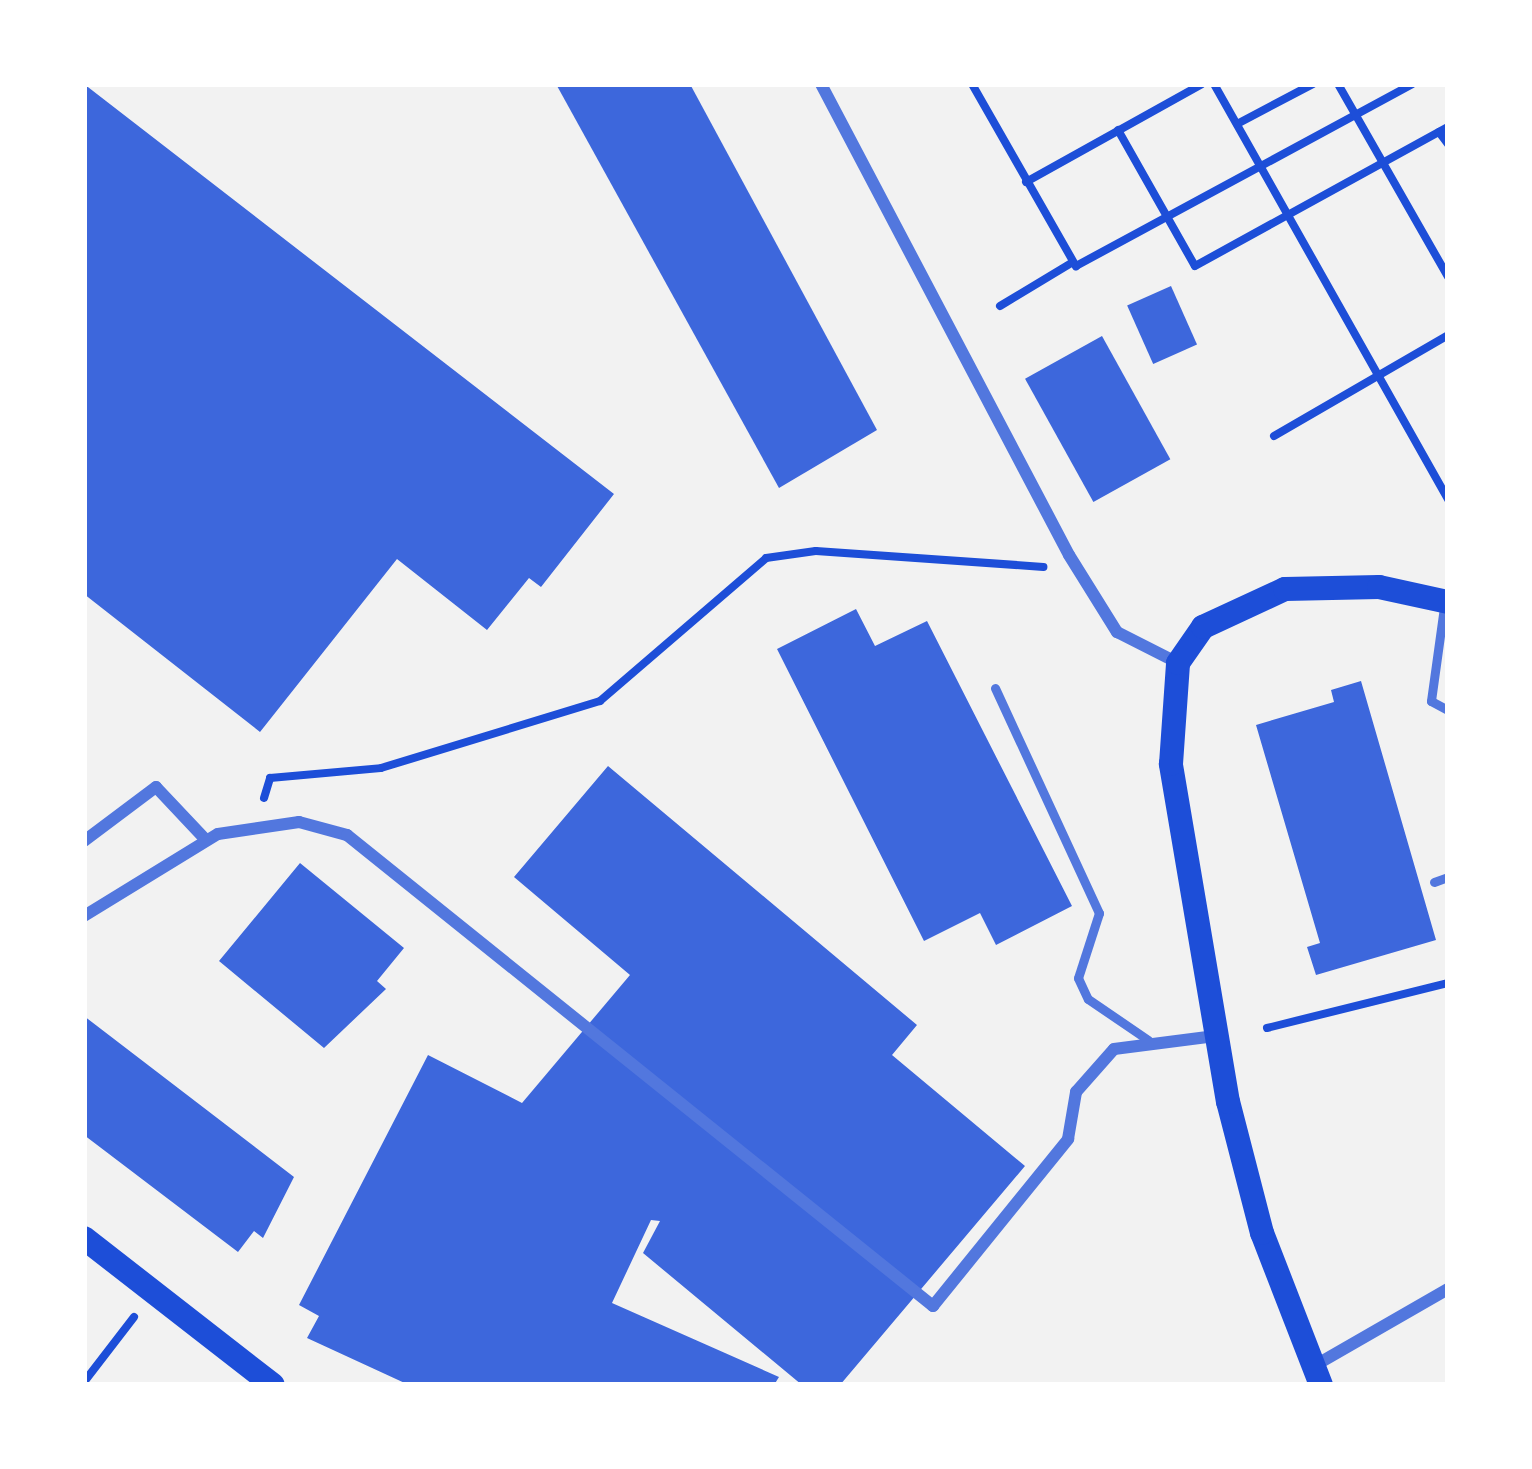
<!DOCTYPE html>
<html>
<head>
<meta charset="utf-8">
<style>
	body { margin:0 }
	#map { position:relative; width:1532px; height:1469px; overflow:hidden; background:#f2f2f2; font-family:Jost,sans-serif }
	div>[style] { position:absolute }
	.building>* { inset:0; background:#3d67dc; transform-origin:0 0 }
	.path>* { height:8px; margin:-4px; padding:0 4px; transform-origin:4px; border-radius:4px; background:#1d4ed8 }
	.service>* { height:9px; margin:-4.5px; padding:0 4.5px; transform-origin:4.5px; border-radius:4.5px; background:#5277de }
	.minor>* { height:12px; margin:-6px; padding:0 6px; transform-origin:6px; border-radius:6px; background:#5277de }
	.secondary>* { height:24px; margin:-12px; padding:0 12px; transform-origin:12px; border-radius:12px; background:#1d4ed8 }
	span { translate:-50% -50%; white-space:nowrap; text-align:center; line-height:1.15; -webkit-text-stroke:10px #fff; paint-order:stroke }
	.frame { position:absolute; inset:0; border:87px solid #fff; pointer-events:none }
</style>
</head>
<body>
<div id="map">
	<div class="building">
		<i style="clip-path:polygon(84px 84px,614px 494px,541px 587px,529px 578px,487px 630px,397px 559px,260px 732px,84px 594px)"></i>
		<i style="clip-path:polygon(556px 84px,690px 84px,877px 430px,779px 488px)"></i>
		<i style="left:1171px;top:286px;width:64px;height:48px;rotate:66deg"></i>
		<i style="left:1102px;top:336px;width:141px;height:88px;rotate:61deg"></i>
		<i style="clip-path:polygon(856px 609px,875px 646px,927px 621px,1072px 906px,996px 945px,980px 913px,924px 941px,777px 649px)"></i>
		<i style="clip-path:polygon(1361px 681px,1436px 940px,1316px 975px,1307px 947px,1320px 943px,1256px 725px,1334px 702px,1331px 690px)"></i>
		<i style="clip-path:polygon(608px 766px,917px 1025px,892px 1055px,1025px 1166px,840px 1385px,802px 1385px,643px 1253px,660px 1221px,651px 1220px,612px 1303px,779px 1377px,774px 1385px,409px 1385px,307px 1338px,319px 1316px,299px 1305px,428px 1055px,522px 1103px,630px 975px,514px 877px)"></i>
		<i style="clip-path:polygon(300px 863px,404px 948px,377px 981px,386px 989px,324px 1048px,219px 961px)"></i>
		<i style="clip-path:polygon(84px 1016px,294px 1177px,263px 1238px,254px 1231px,238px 1252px,84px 1135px)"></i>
	</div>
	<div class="path">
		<i style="left:972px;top:84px;width:210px;rotate:60.3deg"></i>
		<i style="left:1076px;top:266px;width:382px;rotate:-28.4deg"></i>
		<i style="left:1214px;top:84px;width:477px;rotate:60.6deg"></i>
		<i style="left:1338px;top:84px;width:222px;rotate:60.3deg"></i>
		<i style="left:1237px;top:124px;width:86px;rotate:-27.8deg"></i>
		<i style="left:1118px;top:130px;width:156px;rotate:60.5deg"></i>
		<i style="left:1195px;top:266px;width:289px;rotate:-28.8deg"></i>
		<i style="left:1439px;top:132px;width:15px;rotate:53deg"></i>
		<i style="left:1026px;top:182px;width:201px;rotate:-29.1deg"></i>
		<i style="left:1000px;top:306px;width:85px;rotate:-31.1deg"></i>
		<i style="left:1274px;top:436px;width:201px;rotate:-30.1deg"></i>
		<i style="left:264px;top:798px;width:21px;rotate:-73deg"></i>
		<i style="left:270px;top:778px;width:111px;rotate:-5.1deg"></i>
		<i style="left:381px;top:768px;width:229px;rotate:-17deg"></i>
		<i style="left:600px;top:701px;width:219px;rotate:-40.7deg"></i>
		<i style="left:766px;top:558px;width:50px;rotate:-8deg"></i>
		<i style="left:816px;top:551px;width:228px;rotate:4deg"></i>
		<i style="left:1267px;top:1028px;width:187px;rotate:-14deg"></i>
		<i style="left:84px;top:1382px;width:82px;rotate:-52.4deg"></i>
	</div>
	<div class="service">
		<i style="left:1444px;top:607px;width:95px;rotate:97.9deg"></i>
		<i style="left:1431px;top:701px;width:19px;rotate:28deg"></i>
		<i style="left:995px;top:688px;width:248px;rotate:65.2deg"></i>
		<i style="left:1099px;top:913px;width:68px;rotate:107.9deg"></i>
		<i style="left:1078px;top:978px;width:23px;rotate:65deg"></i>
		<i style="left:1088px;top:999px;width:73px;rotate:34.3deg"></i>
		<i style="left:1434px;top:882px;width:15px;rotate:-20deg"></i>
	</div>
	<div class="minor">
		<i style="left:821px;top:84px;width:532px;rotate:62.23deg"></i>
		<i style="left:1069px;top:555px;width:91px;rotate:58.1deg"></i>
		<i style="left:1117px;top:632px;width:68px;rotate:26.9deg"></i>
		<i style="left:84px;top:841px;width:90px;rotate:-36.9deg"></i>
		<i style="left:156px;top:787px;width:73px;rotate:46.7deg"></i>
		<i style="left:84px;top:916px;width:157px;rotate:-31.5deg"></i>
		<i style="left:218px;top:834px;width:82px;rotate:-8.4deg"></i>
		<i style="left:299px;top:822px;width:50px;rotate:15.2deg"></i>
		<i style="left:347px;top:835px;width:752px;rotate:38.79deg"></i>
		<i style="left:933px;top:1306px;width:215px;rotate:-51deg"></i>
		<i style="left:1068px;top:1139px;width:48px;rotate:-80.3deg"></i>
		<i style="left:1076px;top:1092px;width:57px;rotate:-48.5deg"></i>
		<i style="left:1114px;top:1049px;width:102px;rotate:-7.3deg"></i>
		<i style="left:1314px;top:1366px;width:155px;rotate:-29.9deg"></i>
	</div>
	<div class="secondary">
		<i style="left:84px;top:1238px;width:239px;rotate:37.9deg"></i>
		<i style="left:1321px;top:1385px;width:163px;rotate:-111.2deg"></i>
		<i style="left:1262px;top:1233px;width:135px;rotate:-104.5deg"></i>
		<i style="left:1228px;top:1102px;width:343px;rotate:-99.6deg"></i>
		<i style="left:1171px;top:764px;width:101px;rotate:-86deg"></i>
		<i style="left:1178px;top:663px;width:44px;rotate:-55.2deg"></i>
		<i style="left:1203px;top:627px;width:90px;rotate:-24.9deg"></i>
		<i style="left:1285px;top:589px;width:94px;rotate:-1.2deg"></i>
		<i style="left:1379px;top:587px;width:71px;rotate:12.3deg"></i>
	</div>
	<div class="frame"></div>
</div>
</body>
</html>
